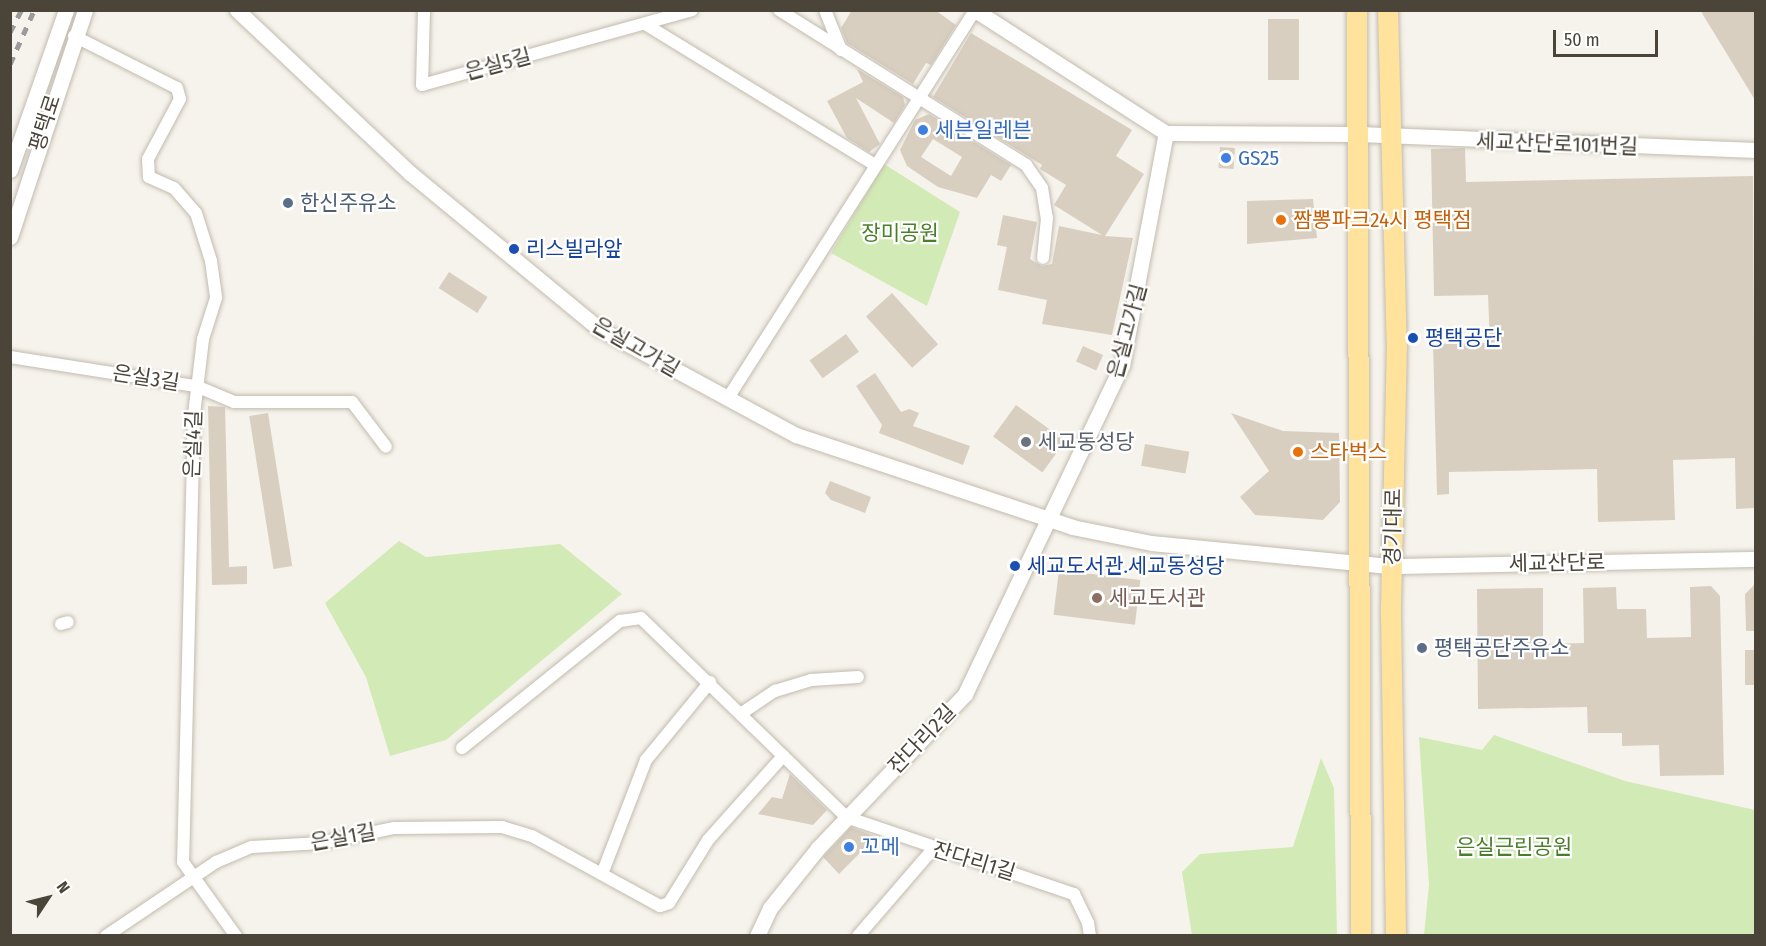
<!DOCTYPE html>
<html>
<head>
<meta charset="utf-8">
<style>
	body { margin:0 }
	#map { position:relative; width:1766px; height:946px; overflow:hidden; background:#f6f3ec; font-family:"Fira Sans Condensed","Noto Sans KR",sans-serif }
	div>[style] { position:absolute }
	.green>* { inset:0; background:#d2eab5 }
	.building>* { inset:0; background:#d8cfc1; transform-origin:0 0 }
	.roads { filter:drop-shadow(0 0 2px #c2bbae) drop-shadow(0 0 2px #c2bbae) }
	.minor>* { height:12px; margin:-6px; padding:0 6px; transform-origin:6px; border-radius:6px; background:#fff }
	.tertiary>* { height:15px; margin:-7.5px; padding:0 7.5px; transform-origin:7.5px; border-radius:7.5px; background:#fff }
	.primary>* { height:20px; margin:-10px; padding:0 10px; transform-origin:10px; border-radius:10px; background:#ffe39c }
	.rail>* { height:4.5px; margin-top:-2.25px; transform-origin:0; background:repeating-linear-gradient(90deg,#9a9a9a 0 8px,transparent 0 16px) }
	.dots>* { width:16px; height:16px; translate:-50% -50%; box-sizing:border-box; border:3px solid #fff; border-radius:50% }
	span { translate:-50% -50%; white-space:nowrap; text-align:center; line-height:1.15; -webkit-text-stroke:4.5px #fff; paint-order:stroke }
	.street-label { font-size:21px; color:#4b4439 }
	.shop-label { font-size:21px; color:#366cbe }
	.left { translate:0 -50%; text-align:left }
	.service-label { font-size:21px; color:#4e5e75 }
	.food-label { font-size:21px; color:#c56008 }
	.park-label { font-size:21px; color:#4a7f2a }
	.transit-label { font-size:21px; color:#164399 }
	.worship-label { font-size:21px; color:#5b616d }
	.education-label { font-size:21px; color:#785e54 }
	.frame { position:absolute; inset:0; border:12px solid #4b4439; pointer-events:none }
	.north { position:absolute; left:18px; top:868px; width:60px; height:60px; -webkit-text-stroke:4px #fff; paint-order:stroke; rotate:55deg; font-size:16px; font-weight:700; line-height:24px; text-align:center; color:#4b4439 }
	.north::after { content:''; display:block; margin:auto; width:21px; height:27px; background:#4b4439; clip-path:polygon(50% 0,100% 100%,50% 72%,0 100%) }
	.scale { position:absolute; left:1553px; top:30px; width:105px; height:27px; box-sizing:border-box; border:3px solid #4b4439; border-top:0; padding-left:8px; font-size:18px; line-height:21px; white-space:nowrap; color:#4b4439; -webkit-text-stroke:4px #fff; paint-order:stroke }
</style>
</head>
<body>
<div id="map">
	<div class="green">
		<i style="clip-path:polygon(884px 164px,960px 212px,927px 306px,831px 253px)"></i>
		<i style="clip-path:polygon(399px 541px,426px 557px,560px 544px,622px 594px,446px 740px,390px 756px,366px 677px,325px 603px)"></i>
		<i style="clip-path:polygon(1494px 735px,1625px 781px,1755px 810px,1755px 935px,1424px 935px,1429px 885px,1419px 737px,1482px 750px)"></i>
		<i style="clip-path:polygon(1321px 758px,1334px 788px,1337px 935px,1192px 935px,1182px 872px,1200px 854px,1293px 847px)"></i>
	</div>
	<div class="building">
		<i style="clip-path:polygon(852px 10px,935px 10px,956px 25px,931px 65px,926px 63px,913px 84px,847px 43px,841px 28px)"></i>
		<i style="clip-path:polygon(1700px 10px,1755px 10px,1755px 100px,1719px 41px)"></i>
		<i style="left:1299px;top:19px;width:61px;height:31px;rotate:90deg"></i>
		<i style="clip-path:polygon(971px 33px,1132px 130px,1116px 156px,1144px 174px,1105px 236px,1133px 238px,1112px 335px,1042px 324px,1047px 300px,998px 290px,1007px 247px,997px 245px,1003px 215px,1037px 222px,1030px 259px,1042px 266px,1052px 264px,1059px 226px,1102px 235px,1054px 205px,1066px 185px,1040px 169px,1042px 165px,933px 97px)"></i>
		<i style="clip-path:polygon(857px 69px,903px 97px,905px 105px,894px 123px,856px 98px,880px 144px,869px 152px,847px 138px,827px 101px,863px 82px)"></i>
		<i style="clip-path:polygon(evenodd,929px 114px,1011px 165px,1001px 181px,991px 175px,977px 198px,938px 187px,907px 166px,900px 150px,915px 120px,929px 114px,933px 139px,962px 157px,951px 176px,921px 157px,933px 139px)"></i>
		<i style="left:1220px;top:147px;width:15px;height:21px;rotate:4deg"></i>
		<i style="clip-path:polygon(1465px 148px,1466px 182px,1753px 176px,1755px 508px,1736px 509px,1735px 458px,1673px 460px,1675px 520px,1598px 522px,1597px 469px,1449px 472px,1449px 494px,1437px 495px,1433px 344px,1490px 343px,1488px 295px,1434px 296px,1431px 149px)"></i>
		<i style="clip-path:polygon(1313px 199px,1317px 238px,1247px 244px,1247px 201px)"></i>
		<i style="left:449px;top:272px;width:46px;height:19px;rotate:33deg"></i>
		<i style="left:892px;top:293px;width:69px;height:35px;rotate:48deg"></i>
		<i style="left:846px;top:334px;width:22px;height:45px;rotate:54deg"></i>
		<i style="left:1083px;top:346px;width:22px;height:17px;rotate:24deg"></i>
		<i style="clip-path:polygon(875px 373px,901px 412px,909px 409px,919px 413px,913px 426px,970px 446px,963px 465px,879px 433px,882px 425px,856px 386px)"></i>
		<i style="left:1016px;top:405px;width:61px;height:39px;rotate:36deg"></i>
		<i style="clip-path:polygon(208px 406px,225px 407px,229px 567px,247px 566px,247px 584px,212px 585px)"></i>
		<i style="left:268px;top:413px;width:155px;height:19px;rotate:81deg"></i>
		<i style="clip-path:polygon(1231px 413px,1283px 431px,1339px 433px,1340px 502px,1323px 520px,1255px 515px,1240px 497px,1269px 471px)"></i>
		<i style="left:1145px;top:444px;width:45px;height:22px;rotate:10deg"></i>
		<i style="clip-path:polygon(830px 481px,871px 497px,865px 513px,831px 500px,825px 493px)"></i>
		<i style="left:1059px;top:570px;width:82px;height:45px;rotate:7deg"></i>
		<i style="clip-path:polygon(1755px 584px,1755px 631px,1746px 631px,1745px 594px)"></i>
		<i style="clip-path:polygon(1711px 586px,1720px 596px,1724px 775px,1660px 776px,1659px 745px,1622px 746px,1622px 733px,1588px 733px,1587px 707px,1478px 709px,1477px 589px,1543px 588px,1543px 644px,1584px 643px,1583px 588px,1616px 587px,1617px 609px,1646px 609px,1647px 638px,1691px 637px,1690px 587px)"></i>
		<i style="left:1745px;top:650px;width:10px;height:35px"></i>
		<i style="clip-path:polygon(790px 774px,827px 810px,813px 825px,758px 814px,772px 797px,782px 799px)"></i>
		<i style="clip-path:polygon(851px 827px,876px 837px,839px 874px,823px 857px)"></i>
	</div>
	<div class="roads">
		<div class="minor">
			<i style="left:424px;top:10px;width:75px;rotate:91.5deg"></i>
			<i style="left:422px;top:85px;width:280px;rotate:-15.5deg"></i>
			<i style="left:779px;top:10px;width:292px;rotate:32.1deg"></i>
			<i style="left:1026px;top:165px;width:28px;rotate:55deg"></i>
			<i style="left:1042px;top:188px;width:30px;rotate:81deg"></i>
			<i style="left:1047px;top:218px;width:40px;rotate:95.7deg"></i>
			<i style="left:825px;top:10px;width:43px;rotate:68.2deg"></i>
			<i style="left:645px;top:24px;width:270px;rotate:31.5deg"></i>
			<i style="left:74px;top:36px;width:115px;rotate:26.8deg"></i>
			<i style="left:177px;top:88px;width:11px;rotate:75deg"></i>
			<i style="left:180px;top:99px;width:68px;rotate:118.1deg"></i>
			<i style="left:148px;top:159px;width:18px;rotate:87deg"></i>
			<i style="left:149px;top:177px;width:27px;rotate:24deg"></i>
			<i style="left:174px;top:188px;width:33px;rotate:49deg"></i>
			<i style="left:196px;top:213px;width:50px;rotate:72.6deg"></i>
			<i style="left:211px;top:261px;width:37px;rotate:82deg"></i>
			<i style="left:216px;top:298px;width:43px;rotate:107.6deg"></i>
			<i style="left:203px;top:339px;width:77px;rotate:96.8deg"></i>
			<i style="left:194px;top:415px;width:447px;rotate:91.4deg"></i>
			<i style="left:183px;top:862px;width:91px;rotate:54.4deg"></i>
			<i style="left:10px;top:357px;width:188px;rotate:8.9deg"></i>
			<i style="left:196px;top:386px;width:41px;rotate:22.8deg"></i>
			<i style="left:234px;top:402px;width:118px"></i>
			<i style="left:352px;top:402px;width:56px;rotate:52.9deg"></i>
			<i style="left:728px;top:398px;width:459px;rotate:-57.5deg"></i>
			<i style="left:61px;top:624px;width:7px;rotate:-16deg"></i>
			<i style="left:742px;top:713px;width:40px;rotate:-34deg"></i>
			<i style="left:775px;top:691px;width:38px;rotate:-17deg"></i>
			<i style="left:811px;top:680px;width:47px;rotate:-3.7deg"></i>
			<i style="left:462px;top:748px;width:203px;rotate:-38.8deg"></i>
			<i style="left:620px;top:621px;width:21px;rotate:-8deg"></i>
			<i style="left:641px;top:618px;width:286px;rotate:44.1deg"></i>
			<i style="left:846px;top:817px;width:241px;rotate:18.7deg"></i>
			<i style="left:1074px;top:894px;width:32px;rotate:64deg"></i>
			<i style="left:1088px;top:923px;width:13px;rotate:81deg"></i>
			<i style="left:602px;top:874px;width:122px;rotate:-68.9deg"></i>
			<i style="left:646px;top:760px;width:101px;rotate:-50.6deg"></i>
			<i style="left:106px;top:936px;width:133px;rotate:-33.9deg"></i>
			<i style="left:216px;top:862px;width:39px;rotate:-23deg"></i>
			<i style="left:252px;top:847px;width:69px;rotate:-3.3deg"></i>
			<i style="left:321px;top:843px;width:75px;rotate:-11.6deg"></i>
			<i style="left:394px;top:828px;width:108px;rotate:-0.5deg"></i>
			<i style="left:502px;top:827px;width:31px;rotate:17deg"></i>
			<i style="left:532px;top:836px;width:146px;rotate:28.7deg"></i>
			<i style="left:660px;top:906px;width:9px;rotate:-18deg"></i>
			<i style="left:669px;top:903px;width:74px;rotate:-58.2deg"></i>
			<i style="left:708px;top:840px;width:113px;rotate:-48.2deg"></i>
			<i style="left:858px;top:936px;width:115px;rotate:-49.2deg"></i>
		</div>
		<div class="tertiary">
			<i style="left:237px;top:10px;width:238px;rotate:43.3deg"></i>
			<i style="left:410px;top:173px;width:244px;rotate:39.5deg"></i>
			<i style="left:598px;top:328px;width:225px;rotate:28.4deg"></i>
			<i style="left:796px;top:435px;width:291px;rotate:18.4deg"></i>
			<i style="left:1072px;top:527px;width:81px;rotate:11.4deg"></i>
			<i style="left:1151px;top:543px;width:242px;rotate:5.5deg"></i>
			<i style="left:1392px;top:566px;width:364px;rotate:-1.1deg"></i>
			<i style="left:975px;top:10px;width:227px;rotate:32.8deg"></i>
			<i style="left:1166px;top:133px;width:193px;rotate:0.3deg"></i>
			<i style="left:1359px;top:134px;width:397px;rotate:2.3deg"></i>
			<i style="left:10px;top:170px;width:170px;rotate:-70.7deg"></i>
			<i style="left:10px;top:237px;width:239px;rotate:-71.7deg"></i>
			<i style="left:757px;top:936px;width:31px;rotate:-65deg"></i>
			<i style="left:770px;top:908px;width:77px;rotate:-51.3deg"></i>
			<i style="left:818px;top:848px;width:213px;rotate:-46.3deg"></i>
			<i style="left:965px;top:694px;width:365px;rotate:-64.5deg"></i>
			<i style="left:1122px;top:365px;width:236px;rotate:-79.3deg"></i>
		</div>
		<div class="primary">
			<i style="left:1357px;top:10px;width:926px;rotate:89.75deg"></i>
			<i style="left:1388px;top:10px;width:333px;rotate:88.5deg"></i>
			<i style="left:1397px;top:343px;width:271px;rotate:91.3deg"></i>
			<i style="left:1391px;top:614px;width:322px;rotate:89.1deg"></i>
		</div>
	</div>
	<div class="rail">
		<i style="left:10px;top:32px;width:25px;rotate:-63deg"></i>
		<i style="left:10px;top:64px;width:59px;rotate:-66deg"></i>
	</div>
	<div class="dots">
		<i style="left:923px;top:130px;background:#3f7fe0"></i>
		<i style="left:1226px;top:158px;background:#3f7fe0"></i>
		<i style="left:288px;top:203px;background:#5c6f8a"></i>
		<i style="left:1281px;top:220px;background:#e8710a"></i>
		<i style="left:514px;top:249px;background:#1a4fb4"></i>
		<i style="left:1413px;top:338px;background:#1a4fb4"></i>
		<i style="left:1026px;top:442px;background:#6b7280"></i>
		<i style="left:1298px;top:452px;background:#e8710a"></i>
		<i style="left:1015px;top:566px;background:#1a4fb4"></i>
		<i style="left:1097px;top:598px;background:#8d6e63"></i>
		<i style="left:1422px;top:648px;background:#5c6f8a"></i>
		<i style="left:849px;top:847px;background:#3f7fe0"></i>
	</div>
	<div class="street-label">
		<span style="left:498px;top:64px;rotate:-15deg">은실5길</span>
		<span style="left:45px;top:123px;rotate:-72deg">평택로</span>
		<span style="left:1557px;top:144px;rotate:2deg">세교산단로101번길</span>
		<span style="left:1127px;top:331px;rotate:-75deg">은실고가길</span>
		<span style="left:636px;top:347px;rotate:30deg">은실고가길</span>
		<span style="left:146px;top:378px;rotate:9deg">은실3길</span>
		<span style="left:193px;top:444px;rotate:-88deg">은실4길</span>
		<span style="left:1393px;top:527px;rotate:-89deg">경기대로</span>
		<span style="left:1557px;top:563px;rotate:-1deg">세교산단로</span>
		<span style="left:922px;top:739px;rotate:-46deg">잔다리2길</span>
		<span style="left:343px;top:837px;rotate:-10deg">은실1길</span>
		<span style="left:974px;top:861px;rotate:17deg">잔다리1길</span>
	</div>
	<div class="shop-label">
		<span class="left" style="left:935px;top:130px">세븐일레븐</span>
		<span class="left" style="left:1238px;top:158px">GS25</span>
		<span class="left" style="left:861px;top:847px">꼬메</span>
	</div>
	<div class="service-label">
		<span class="left" style="left:300px;top:203px">한신주유소</span>
		<span class="left" style="left:1434px;top:648px">평택공단주유소</span>
	</div>
	<div class="food-label">
		<span class="left" style="left:1293px;top:220px">짬뽕파크24시 평택점</span>
		<span class="left" style="left:1310px;top:452px">스타벅스</span>
	</div>
	<div class="park-label">
		<span style="left:900px;top:233px">장미공원</span>
		<span style="left:1514px;top:847px">은실근린공원</span>
	</div>
	<div class="transit-label">
		<span class="left" style="left:526px;top:249px">리스빌라앞</span>
		<span class="left" style="left:1425px;top:338px">평택공단</span>
		<span class="left" style="left:1027px;top:566px">세교도서관.세교동성당</span>
	</div>
	<div class="worship-label">
		<span class="left" style="left:1038px;top:442px">세교동성당</span>
	</div>
	<div class="education-label">
		<span class="left" style="left:1109px;top:598px">세교도서관</span>
	</div>
	<div class="frame"></div>
	<div class="north">N</div>
	<div class="scale">50 m</div>
</div>
</body>
</html>
